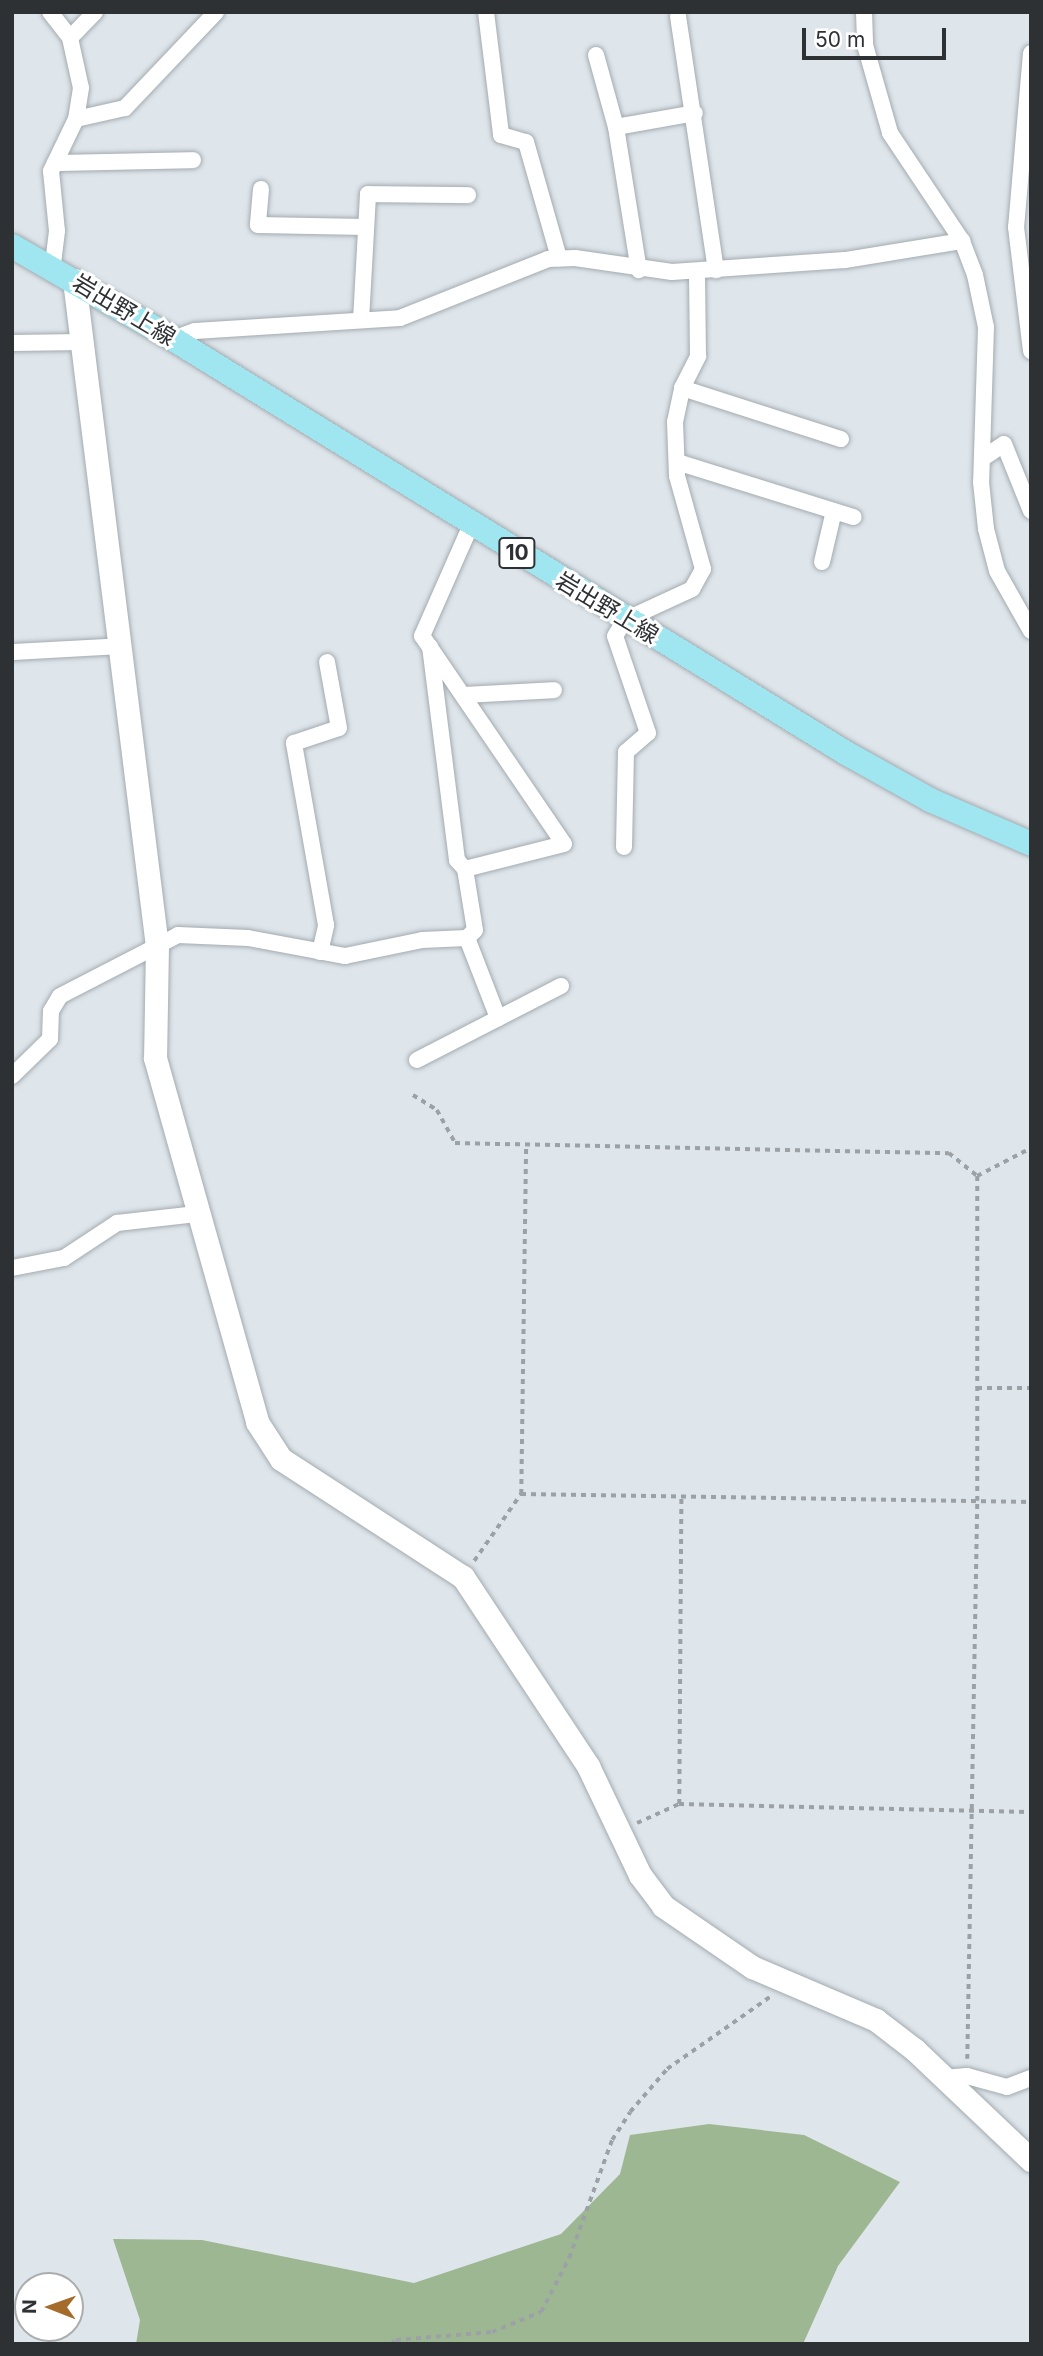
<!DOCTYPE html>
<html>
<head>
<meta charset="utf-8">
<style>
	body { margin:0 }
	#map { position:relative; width:1043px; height:2356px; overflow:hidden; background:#dee5eb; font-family:Inter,"Noto Sans JP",sans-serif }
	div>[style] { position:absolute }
	.forest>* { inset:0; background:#9db792 }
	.path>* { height:3.5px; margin-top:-1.75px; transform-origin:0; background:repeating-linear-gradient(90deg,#9ca1a6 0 5px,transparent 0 10px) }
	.roads { filter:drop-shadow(0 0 2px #a3abb0) drop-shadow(0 0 2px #a3abb0) }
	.street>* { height:16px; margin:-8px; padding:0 8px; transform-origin:8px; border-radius:8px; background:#fff }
	.secondary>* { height:23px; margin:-11.5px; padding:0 11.5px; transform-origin:11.5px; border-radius:11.5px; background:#fff }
	.primary>* { height:24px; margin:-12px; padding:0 12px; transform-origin:12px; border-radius:12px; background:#9fe6f0 }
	span { translate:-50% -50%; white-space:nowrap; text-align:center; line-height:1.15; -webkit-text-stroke:6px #fff; paint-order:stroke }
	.shield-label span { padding:2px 5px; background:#fff; border:2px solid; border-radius:5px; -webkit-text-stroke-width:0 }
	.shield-label { font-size:21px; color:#2e3133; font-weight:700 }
	.street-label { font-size:23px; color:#2e3133 }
	.frame { position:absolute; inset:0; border:14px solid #2e3133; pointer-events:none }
	.north { position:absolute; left:14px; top:2272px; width:70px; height:70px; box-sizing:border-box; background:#fff; border:2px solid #abadad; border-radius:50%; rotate:271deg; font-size:19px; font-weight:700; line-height:28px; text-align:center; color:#2e3133 }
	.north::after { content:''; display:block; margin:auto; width:24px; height:32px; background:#a56b2b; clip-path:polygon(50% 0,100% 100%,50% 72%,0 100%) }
	.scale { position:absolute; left:802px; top:28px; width:144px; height:32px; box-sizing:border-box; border:4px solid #2e3133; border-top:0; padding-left:9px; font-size:21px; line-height:24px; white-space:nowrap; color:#2e3133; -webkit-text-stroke:5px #fff; paint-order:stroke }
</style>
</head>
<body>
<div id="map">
	<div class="forest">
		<i style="clip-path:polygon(709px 2124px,804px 2135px,900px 2182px,838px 2266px,803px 2344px,136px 2344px,140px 2320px,113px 2239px,202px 2240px,414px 2283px,561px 2234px,620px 2174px,630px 2135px)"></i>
	</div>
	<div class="path">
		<i style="left:413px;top:1095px;width:28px;rotate:32deg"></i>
		<i style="left:437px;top:1110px;width:38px;rotate:61deg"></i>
		<i style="left:455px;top:1143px;width:494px;rotate:1.2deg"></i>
		<i style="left:949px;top:1153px;width:36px;rotate:39deg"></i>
		<i style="left:977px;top:1176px;width:61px;rotate:-27.4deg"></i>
		<i style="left:977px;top:1388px;width:54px"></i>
		<i style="left:521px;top:1494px;width:348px;rotate:-89.2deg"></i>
		<i style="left:474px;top:1561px;width:82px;rotate:-55deg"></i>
		<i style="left:521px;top:1494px;width:510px;rotate:0.9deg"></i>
		<i style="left:679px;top:1804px;width:307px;rotate:-89.6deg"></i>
		<i style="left:637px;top:1823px;width:46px;rotate:-24.3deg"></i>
		<i style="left:679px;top:1804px;width:352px;rotate:1.3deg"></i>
		<i style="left:967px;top:2059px;width:558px;rotate:-88.97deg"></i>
		<i style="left:977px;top:1501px;width:325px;rotate:-90deg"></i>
		<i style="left:391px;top:2344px;width:6px;rotate:-39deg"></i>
		<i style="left:396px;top:2340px;width:96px;rotate:-4.8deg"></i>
		<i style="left:492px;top:2332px;width:53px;rotate:-22.2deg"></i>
		<i style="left:541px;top:2312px;width:61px;rotate:-62.6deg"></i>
		<i style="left:569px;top:2258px;width:126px;rotate:-70deg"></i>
		<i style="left:612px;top:2140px;width:33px;rotate:-57deg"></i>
		<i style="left:630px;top:2112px;width:57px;rotate:-49.3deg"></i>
		<i style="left:667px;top:2069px;width:126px;rotate:-35deg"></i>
	</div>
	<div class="roads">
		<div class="street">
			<i style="left:50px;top:12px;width:33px;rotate:52deg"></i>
			<i style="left:70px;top:38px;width:51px;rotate:77.6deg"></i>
			<i style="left:81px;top:88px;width:31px;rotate:99deg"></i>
			<i style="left:76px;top:119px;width:58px;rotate:115.7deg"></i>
			<i style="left:51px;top:171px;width:60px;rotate:84.3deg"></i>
			<i style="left:57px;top:231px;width:38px;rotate:97deg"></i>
			<i style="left:486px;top:12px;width:124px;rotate:83deg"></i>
			<i style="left:501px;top:135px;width:26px;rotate:16deg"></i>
			<i style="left:526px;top:142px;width:121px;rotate:74.1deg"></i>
			<i style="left:864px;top:12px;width:33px;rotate:88deg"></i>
			<i style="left:865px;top:45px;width:91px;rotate:74.1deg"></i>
			<i style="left:890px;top:133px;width:130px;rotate:56.3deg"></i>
			<i style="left:962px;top:241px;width:36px;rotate:69deg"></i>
			<i style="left:975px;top:275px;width:53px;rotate:78.1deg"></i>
			<i style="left:986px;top:327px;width:155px;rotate:91.8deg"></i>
			<i style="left:981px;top:482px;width:47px;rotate:83.9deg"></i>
			<i style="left:986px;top:529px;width:43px;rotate:75.3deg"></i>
			<i style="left:997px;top:571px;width:69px;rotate:60.5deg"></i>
			<i style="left:678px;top:16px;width:257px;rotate:81.5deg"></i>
			<i style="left:70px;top:38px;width:36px;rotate:-46deg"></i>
			<i style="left:1031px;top:53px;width:175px;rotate:94.9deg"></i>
			<i style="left:1016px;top:227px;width:125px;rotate:83.1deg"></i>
			<i style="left:596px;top:55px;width:75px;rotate:74.5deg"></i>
			<i style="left:616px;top:127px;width:145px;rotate:80.9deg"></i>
			<i style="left:76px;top:119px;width:50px;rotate:-12.7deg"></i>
			<i style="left:125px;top:108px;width:132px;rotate:-46.5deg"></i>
			<i style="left:616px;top:127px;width:80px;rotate:-10deg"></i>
			<i style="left:55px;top:163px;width:138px;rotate:-1.2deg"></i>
			<i style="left:261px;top:189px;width:36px;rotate:95deg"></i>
			<i style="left:258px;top:225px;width:108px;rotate:1.1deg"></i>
			<i style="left:361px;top:320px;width:126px;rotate:-86.8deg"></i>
			<i style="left:368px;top:194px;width:100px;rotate:0.6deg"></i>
			<i style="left:173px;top:339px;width:23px;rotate:-20deg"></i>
			<i style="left:195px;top:331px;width:205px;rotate:-3.6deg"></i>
			<i style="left:400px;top:318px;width:159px;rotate:-21.7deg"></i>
			<i style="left:548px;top:259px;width:27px;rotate:-2deg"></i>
			<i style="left:575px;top:258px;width:98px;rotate:8.2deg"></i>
			<i style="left:672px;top:272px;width:173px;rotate:-4deg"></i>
			<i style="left:845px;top:260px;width:119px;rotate:-9.2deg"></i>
			<i style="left:12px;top:343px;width:70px;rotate:-0.8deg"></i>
			<i style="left:682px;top:388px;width:167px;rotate:17.8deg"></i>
			<i style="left:983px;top:458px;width:25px;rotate:-34deg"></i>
			<i style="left:1004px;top:444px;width:72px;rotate:68.1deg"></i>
			<i style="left:677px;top:462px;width:185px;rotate:17.3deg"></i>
			<i style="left:822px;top:562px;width:52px;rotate:-76.8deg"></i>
			<i style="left:12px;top:652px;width:110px;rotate:-3.1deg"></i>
			<i style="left:463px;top:695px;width:91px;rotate:-3.1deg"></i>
			<i style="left:624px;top:847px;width:95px;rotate:-88.8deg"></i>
			<i style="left:626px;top:752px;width:29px;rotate:-41deg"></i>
			<i style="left:648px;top:733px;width:102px;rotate:-108.8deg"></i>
			<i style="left:615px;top:636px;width:19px;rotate:-58deg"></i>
			<i style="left:625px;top:620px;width:74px;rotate:-24.8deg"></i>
			<i style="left:692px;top:589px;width:23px;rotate:-61deg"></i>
			<i style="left:703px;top:569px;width:97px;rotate:-105.6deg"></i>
			<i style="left:677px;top:476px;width:54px;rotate:-92.1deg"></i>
			<i style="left:675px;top:422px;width:35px;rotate:-78deg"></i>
			<i style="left:682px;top:388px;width:36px;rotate:-63deg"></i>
			<i style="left:698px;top:356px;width:85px;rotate:-90.7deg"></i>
			<i style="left:465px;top:869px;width:102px;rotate:-14.2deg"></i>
			<i style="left:564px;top:844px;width:252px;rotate:-124.3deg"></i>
			<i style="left:422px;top:636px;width:121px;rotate:-66.2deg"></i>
			<i style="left:467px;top:938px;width:86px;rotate:68.8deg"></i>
			<i style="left:320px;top:952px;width:28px;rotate:-77deg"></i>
			<i style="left:326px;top:925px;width:185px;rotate:-100deg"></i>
			<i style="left:294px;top:743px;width:47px;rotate:-18.4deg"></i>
			<i style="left:339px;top:728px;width:67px;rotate:-100.3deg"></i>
			<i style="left:417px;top:1060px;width:162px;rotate:-27.2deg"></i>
			<i style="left:12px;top:1076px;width:53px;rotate:-44.2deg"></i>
			<i style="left:50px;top:1039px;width:28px;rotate:-88deg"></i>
			<i style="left:51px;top:1011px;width:17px;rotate:-59deg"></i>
			<i style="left:60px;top:996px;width:133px;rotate:-27.3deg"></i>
			<i style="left:178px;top:935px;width:70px;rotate:2.5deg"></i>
			<i style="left:248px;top:938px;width:99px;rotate:10.5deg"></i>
			<i style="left:345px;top:956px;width:79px;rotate:-11.7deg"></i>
			<i style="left:422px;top:940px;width:45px;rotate:-2.5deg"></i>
			<i style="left:467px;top:938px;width:11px;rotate:-45deg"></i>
			<i style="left:475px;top:930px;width:62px;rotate:-99.3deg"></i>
			<i style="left:465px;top:869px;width:12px;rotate:-132deg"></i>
			<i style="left:457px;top:860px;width:215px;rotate:-97.2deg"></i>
			<i style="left:12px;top:1268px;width:53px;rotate:-10.9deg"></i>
			<i style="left:64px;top:1258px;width:64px;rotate:-33.4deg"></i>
			<i style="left:117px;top:1223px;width:80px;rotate:-6.5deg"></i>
			<i style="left:944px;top:2078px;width:23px;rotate:-5deg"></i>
			<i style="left:967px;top:2076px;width:41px;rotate:15.4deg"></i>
			<i style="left:1007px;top:2087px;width:26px;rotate:-21deg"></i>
		</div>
		<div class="secondary">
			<i style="left:74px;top:280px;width:671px;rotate:82.9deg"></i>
			<i style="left:157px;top:946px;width:112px;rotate:91deg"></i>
			<i style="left:155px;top:1058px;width:378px;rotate:74.3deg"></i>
			<i style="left:257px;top:1422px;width:44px;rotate:57deg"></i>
			<i style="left:281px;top:1459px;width:217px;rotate:33deg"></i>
			<i style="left:463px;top:1577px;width:227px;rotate:56.5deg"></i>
			<i style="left:588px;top:1766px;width:121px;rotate:64.5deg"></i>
			<i style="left:640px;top:1875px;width:39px;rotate:53deg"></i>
			<i style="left:663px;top:1906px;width:108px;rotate:34.4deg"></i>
			<i style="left:752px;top:1967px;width:135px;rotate:23.1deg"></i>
			<i style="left:876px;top:2020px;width:49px;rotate:37.6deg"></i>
			<i style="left:915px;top:2050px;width:160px;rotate:43.5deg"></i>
		</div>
		<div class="primary">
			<i style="left:12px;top:246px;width:186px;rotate:30deg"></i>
			<i style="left:173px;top:339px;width:790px;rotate:31.6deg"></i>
			<i style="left:846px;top:753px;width:96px;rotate:29.2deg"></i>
			<i style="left:930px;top:800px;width:110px;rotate:23.5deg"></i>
		</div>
	</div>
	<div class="shield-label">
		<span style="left:517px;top:553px">10</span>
	</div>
	<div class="street-label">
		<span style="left:124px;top:310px;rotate:31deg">岩出野上線</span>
		<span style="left:607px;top:608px;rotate:31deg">岩出野上線</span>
	</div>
	<div class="frame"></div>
	<div class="north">N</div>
	<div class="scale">50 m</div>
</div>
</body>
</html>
